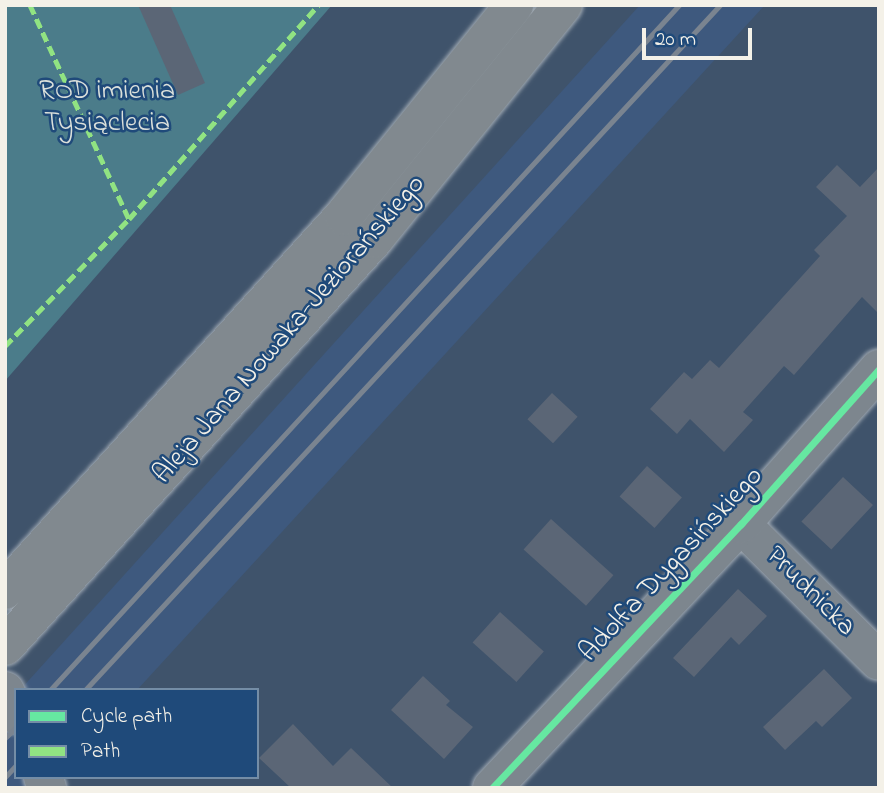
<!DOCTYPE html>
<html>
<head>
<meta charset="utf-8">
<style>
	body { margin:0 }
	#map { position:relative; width:884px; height:793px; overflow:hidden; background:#3f536b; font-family:"Indie Flower",sans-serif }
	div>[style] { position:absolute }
	.built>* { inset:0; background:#3e597e }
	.green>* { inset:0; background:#4b7c8a }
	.building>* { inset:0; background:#5b6676; transform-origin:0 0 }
	.roads { filter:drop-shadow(0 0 2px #a0a9b2) drop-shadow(0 0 2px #a0a9b2) }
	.minor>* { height:38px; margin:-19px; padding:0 19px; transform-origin:19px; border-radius:19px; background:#7d868e }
	.major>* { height:38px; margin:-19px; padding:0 19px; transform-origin:19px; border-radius:19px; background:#81898f }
	.rail>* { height:5px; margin:-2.5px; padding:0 2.5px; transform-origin:2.5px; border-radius:2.5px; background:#7a8490 }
	.quiet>* { height:5px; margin-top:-2.5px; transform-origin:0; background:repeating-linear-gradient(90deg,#91e382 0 10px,transparent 0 15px) }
	.cycleway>* { height:7px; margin:-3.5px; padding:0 3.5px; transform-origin:3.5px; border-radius:3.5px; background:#66e7a1 }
	span { translate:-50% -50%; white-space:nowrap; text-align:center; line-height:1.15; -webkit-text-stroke:5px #1f4a7a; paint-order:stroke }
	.park-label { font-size:28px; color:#dbe0db }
	.street-label { font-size:28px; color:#f4f1e8 }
	.frame { position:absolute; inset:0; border:7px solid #f4f1e8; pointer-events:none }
	.legend { position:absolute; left:14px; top:688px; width:245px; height:91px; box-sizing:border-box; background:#1f4a7a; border:2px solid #748da6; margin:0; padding:9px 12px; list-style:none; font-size:21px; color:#f4f1e8 }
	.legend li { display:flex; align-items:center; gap:14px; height:35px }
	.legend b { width:35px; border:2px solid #748da6 }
	.scale { position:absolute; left:642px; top:28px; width:110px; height:32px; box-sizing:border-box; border:4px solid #f4f1e8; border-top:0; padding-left:9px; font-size:21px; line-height:24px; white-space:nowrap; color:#f4f1e8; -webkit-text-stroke:5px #1f4a7a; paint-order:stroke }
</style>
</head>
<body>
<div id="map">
	<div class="built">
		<i style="clip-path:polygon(640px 5px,765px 5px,137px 690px,20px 690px)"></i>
		<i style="clip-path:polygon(16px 694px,16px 777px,58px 777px,48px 788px,5px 788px,5px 706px)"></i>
	</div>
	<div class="green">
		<i style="clip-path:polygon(5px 5px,332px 5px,5px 381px)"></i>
	</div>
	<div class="building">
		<i style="clip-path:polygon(138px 5px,170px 5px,205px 83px,178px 95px)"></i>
		<i style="clip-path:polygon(837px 165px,860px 187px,879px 167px,879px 314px,862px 297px,794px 375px,784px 366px,743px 412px,753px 420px,724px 452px,690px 419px,677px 434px,650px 409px,684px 372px,692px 379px,710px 360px,719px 368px,820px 256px,814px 250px,847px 216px,816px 187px)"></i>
		<i style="left:552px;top:393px;width:35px;height:36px;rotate:43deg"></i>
		<i style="left:647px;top:466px;width:47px;height:41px;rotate:42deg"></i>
		<i style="left:843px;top:477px;width:41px;height:61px;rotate:43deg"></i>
		<i style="left:551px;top:519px;width:84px;height:41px;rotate:42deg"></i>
		<i style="clip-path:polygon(738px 589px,767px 616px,739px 645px,731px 637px,694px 677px,673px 658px)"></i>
		<i style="left:500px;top:612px;width:59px;height:41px;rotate:42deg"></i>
		<i style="clip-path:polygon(824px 669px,852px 698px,822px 727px,816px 721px,785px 750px,763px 727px)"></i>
		<i style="clip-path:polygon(423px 676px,450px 701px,446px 705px,473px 727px,444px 759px,391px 710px)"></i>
		<i style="clip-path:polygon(293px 724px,333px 766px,351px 748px,393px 788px,291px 788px,259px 758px)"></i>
	</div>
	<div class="roads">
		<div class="minor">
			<i style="left:741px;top:524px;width:194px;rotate:44.8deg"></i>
			<i style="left:5px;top:691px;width:26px;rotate:65deg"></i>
			<i style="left:43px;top:777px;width:12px;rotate:70deg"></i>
			<i style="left:492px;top:788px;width:363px;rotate:-46.7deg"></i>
			<i style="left:741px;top:524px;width:208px;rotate:-48.3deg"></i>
		</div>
		<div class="major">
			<i style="left:5px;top:590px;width:505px;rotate:-47.81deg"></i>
			<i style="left:344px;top:216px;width:271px;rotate:-51.1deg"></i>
			<i style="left:5px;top:646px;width:549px;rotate:-47.8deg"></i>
			<i style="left:374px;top:239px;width:301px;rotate:-51.1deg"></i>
		</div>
	</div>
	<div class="rail">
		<i style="left:50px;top:690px;width:930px;rotate:-47.44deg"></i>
		<i style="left:85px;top:690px;width:934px;rotate:-47.17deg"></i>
		<i style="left:5px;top:738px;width:16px;rotate:-45deg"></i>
		<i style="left:5px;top:777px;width:16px;rotate:-47deg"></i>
	</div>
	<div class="quiet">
		<i style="left:30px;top:5px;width:236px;rotate:65.2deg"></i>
		<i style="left:5px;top:346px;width:177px;rotate:-45.7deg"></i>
		<i style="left:129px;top:219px;width:286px;rotate:-48.5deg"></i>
	</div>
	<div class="cycleway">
		<i style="left:492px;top:788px;width:363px;rotate:-46.7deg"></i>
		<i style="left:741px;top:524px;width:208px;rotate:-48.3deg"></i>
	</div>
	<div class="park-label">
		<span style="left:107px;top:108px">ROD imienia<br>Tysiąclecia</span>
	</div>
	<div class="street-label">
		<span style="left:290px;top:330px;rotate:-49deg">Aleja Jana Nowaka-Jeziorańskiego</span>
		<span style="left:672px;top:565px;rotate:-47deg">Adolfa Dygasińskiego</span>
		<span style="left:810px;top:592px;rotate:45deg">Prudnicka</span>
	</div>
	<div class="frame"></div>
	<ul class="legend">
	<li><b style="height:9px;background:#66e7a1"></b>Cycle path</li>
	<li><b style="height:9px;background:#91e382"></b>Path</li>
	</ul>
	<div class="scale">20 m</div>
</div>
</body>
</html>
